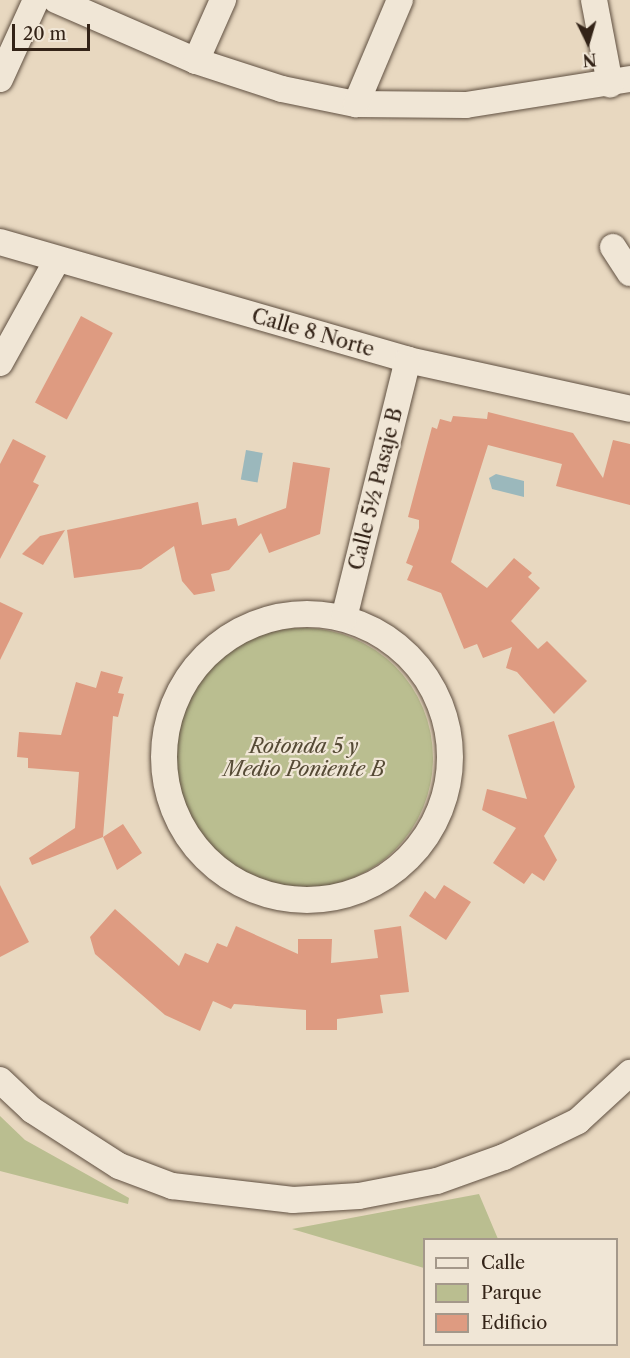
<!DOCTYPE html>
<html>
<head>
<meta charset="utf-8">
<style>
	body { margin:0 }
	#map { position:relative; width:630px; height:1358px; overflow:hidden; background:#e8d8c0; font-family:"Libre Caslon Text",serif }
	div>[style] { position:absolute }
	.green>* { inset:0; background:#babe90 }
	.round { border-radius:50% }
	.water>* { inset:0; background:#9bb8bc; transform-origin:0 0 }
	.building>* { inset:0; background:#de9b81; transform-origin:0 0 }
	.roads { filter:drop-shadow(0 0 2px #605041) drop-shadow(0 0 2px #605041) }
	.street>* { height:26px; margin:-13px; padding:0 13px; transform-origin:13px; border-radius:13px; background:#f0e6d6 }
	.street>.ring { margin:-13px; padding:0; box-sizing:content-box; background:none; border:26px solid #f0e6d6; border-radius:50% }
	span { translate:-50% -50%; white-space:nowrap; text-align:center; line-height:1.15; -webkit-text-stroke:4.5px #f0e6d6; paint-order:stroke }
	.street-label { font-size:20px; color:#332317 }
	.park-label { font-size:20px; color:#554a35; font-style:italic }
	.legend { position:absolute; left:423px; top:1238px; width:195px; height:108px; box-sizing:border-box; background:#f0e6d6; border:2px solid #a4988a; margin:0; padding:8px 10px; list-style:none; font-size:18px; color:#332317 }
	.legend li { display:flex; align-items:center; gap:12px; height:30px }
	.legend b { width:30px; border:2px solid #a4988a }
	.north { position:absolute; left:558px; top:12px; width:60px; height:60px; -webkit-text-stroke:4px #f0e6d6; paint-order:stroke; rotate:175deg; font-size:16px; font-weight:700; line-height:24px; text-align:center; color:#332317 }
	.north::after { content:''; display:block; margin:auto; width:21px; height:27px; background:#332317; clip-path:polygon(50% 0,100% 100%,50% 72%,0 100%) }
	.scale { position:absolute; left:12px; top:24px; width:78px; height:27px; box-sizing:border-box; border:3px solid #332317; border-top:0; padding-left:8px; font-size:18px; line-height:21px; white-space:nowrap; color:#332317; -webkit-text-stroke:4px #f0e6d6; paint-order:stroke }
</style>
</head>
<body>
<div id="map">
	<div class="green">
		<i class="round" style="left:173px;top:628px;width:260px;height:260px"></i>
		<i style="clip-path:polygon(0 1116px,25px 1140px,129px 1198px,128px 1204px,0 1171px)"></i>
		<i style="clip-path:polygon(479px 1194px,498px 1239px,424px 1240px,424px 1268px,292px 1229px)"></i>
	</div>
	<div class="water">
		<i style="left:246px;top:450px;width:17px;height:30px;rotate:10deg"></i>
		<i style="clip-path:polygon(496px 474px,524px 481px,524px 497px,492px 489px,489px 478px)"></i>
	</div>
	<div class="building">
		<i style="left:81px;top:316px;width:36px;height:98px;rotate:28deg"></i>
		<i style="clip-path:polygon(488px 412px,573px 433px,603px 478px,613px 440px,630px 444px,630px 505px,556px 486px,562px 464px,488px 445px,451px 562px,487px 588px,514px 558px,532px 573px,528px 577px,540px 588px,511px 621px,538px 649px,547px 641px,587px 681px,554px 714px,517px 672px,506px 668px,512px 647px,483px 658px,477px 644px,464px 649px,441px 593px,407px 580px,413px 566px,406px 563px,419px 528px,419px 520px,408px 517px,432px 427px,437px 429px,440px 419px,451px 422px,453px 416px,487px 419px)"></i>
		<i style="clip-path:polygon(13px 439px,46px 456px,33px 482px,39px 485px,0 559px,0 464px)"></i>
		<i style="clip-path:polygon(293px 462px,330px 468px,320px 534px,269px 553px,261px 533px,229px 570px,211px 574px,215px 591px,194px 595px,182px 581px,174px 546px,141px 569px,74px 578px,67px 530px,198px 502px,202px 525px,236px 518px,238px 526px,286px 508px)"></i>
		<i style="clip-path:polygon(65px 530px,43px 565px,22px 554px,40px 536px)"></i>
		<i style="clip-path:polygon(0 602px,23px 613px,0 660px)"></i>
		<i style="clip-path:polygon(101px 671px,123px 677px,118px 693px,124px 694px,118px 717px,113px 716px,103px 837px,123px 824px,142px 853px,117px 870px,103px 837px,32px 865px,29px 858px,75px 828px,79px 772px,28px 768px,28px 758px,17px 757px,19px 732px,61px 735px,76px 682px,96px 688px)"></i>
		<i style="clip-path:polygon(554px 721px,575px 787px,544px 836px,557px 860px,544px 881px,532px 873px,524px 884px,493px 863px,516px 828px,482px 810px,487px 789px,527px 799px,508px 735px)"></i>
		<i style="clip-path:polygon(0 885px,29px 942px,0 957px)"></i>
		<i style="clip-path:polygon(444px 885px,471px 902px,446px 940px,409px 916px,425px 891px,435px 899px)"></i>
		<i style="clip-path:polygon(115px 909px,179px 966px,185px 953px,208px 963px,217px 943px,227px 947px,236px 926px,298px 954px,298px 939px,332px 939px,331px 963px,378px 958px,374px 930px,401px 926px,409px 992px,380px 995px,383px 1013px,337px 1019px,337px 1030px,306px 1030px,306px 1010px,234px 1004px,231px 1009px,213px 1001px,200px 1031px,165px 1015px,95px 954px,90px 937px)"></i>
	</div>
	<div class="roads">
		<div class="street">
			<i style="left:56px;top:0;width:153px;rotate:23.5deg"></i>
			<i style="left:196px;top:61px;width:90px;rotate:18deg"></i>
			<i style="left:282px;top:89px;width:76px;rotate:11.5deg"></i>
			<i style="left:356px;top:104px;width:110px;rotate:0.5deg"></i>
			<i style="left:466px;top:105px;width:166px;rotate:-9deg"></i>
			<i style="left:594px;top:0;width:86px;rotate:79.2deg"></i>
			<i style="left:196px;top:61px;width:67px;rotate:-66.1deg"></i>
			<i style="left:0;top:79px;width:87px;rotate:-65.5deg"></i>
			<i style="left:356px;top:104px;width:113px;rotate:-67.1deg"></i>
			<i style="left:0;top:242px;width:425px;rotate:16.1deg"></i>
			<i style="left:408px;top:360px;width:227px;rotate:12.4deg"></i>
			<i style="left:613px;top:247px;width:31px;rotate:57deg"></i>
			<i style="left:0;top:363px;width:118px;rotate:-61deg"></i>
			<i class="ring" style="left:164px;top:614px;width:260px;height:260px"></i>
			<i style="left:344px;top:618px;width:266px;rotate:-76.1deg"></i>
			<i style="left:0;top:1080px;width:44px;rotate:43.2deg"></i>
			<i style="left:32px;top:1110px;width:103px;rotate:32.8deg"></i>
			<i style="left:119px;top:1166px;width:57px;rotate:20.7deg"></i>
			<i style="left:172px;top:1186px;width:122px;rotate:6.6deg"></i>
			<i style="left:293px;top:1200px;width:66px;rotate:-3.5deg"></i>
			<i style="left:359px;top:1196px;width:79px;rotate:-10.9deg"></i>
			<i style="left:437px;top:1181px;width:71px;rotate:-19.7deg"></i>
			<i style="left:504px;top:1157px;width:82px;rotate:-25.9deg"></i>
			<i style="left:578px;top:1121px;width:71px;rotate:-42.7deg"></i>
		</div>
	</div>
	<div class="street-label">
		<span style="left:313px;top:333px;rotate:16deg">Calle 8 Norte</span>
		<span style="left:376px;top:489px;rotate:-76deg">Calle 5½ Pasaje B</span>
	</div>
	<div class="park-label">
		<span style="left:304px;top:758px">Rotonda 5 y<br>Medio Poniente B</span>
	</div>
	<ul class="legend">
	<li><b style="height:8px;background:#f0e6d6"></b>Calle</li>
	<li><b style="height:16px;background:#babe90"></b>Parque</li>
	<li><b style="height:16px;background:#de9b81"></b>Edificio</li>
	</ul>
	<div class="north">N</div>
	<div class="scale">20 m</div>
</div>
</body>
</html>
